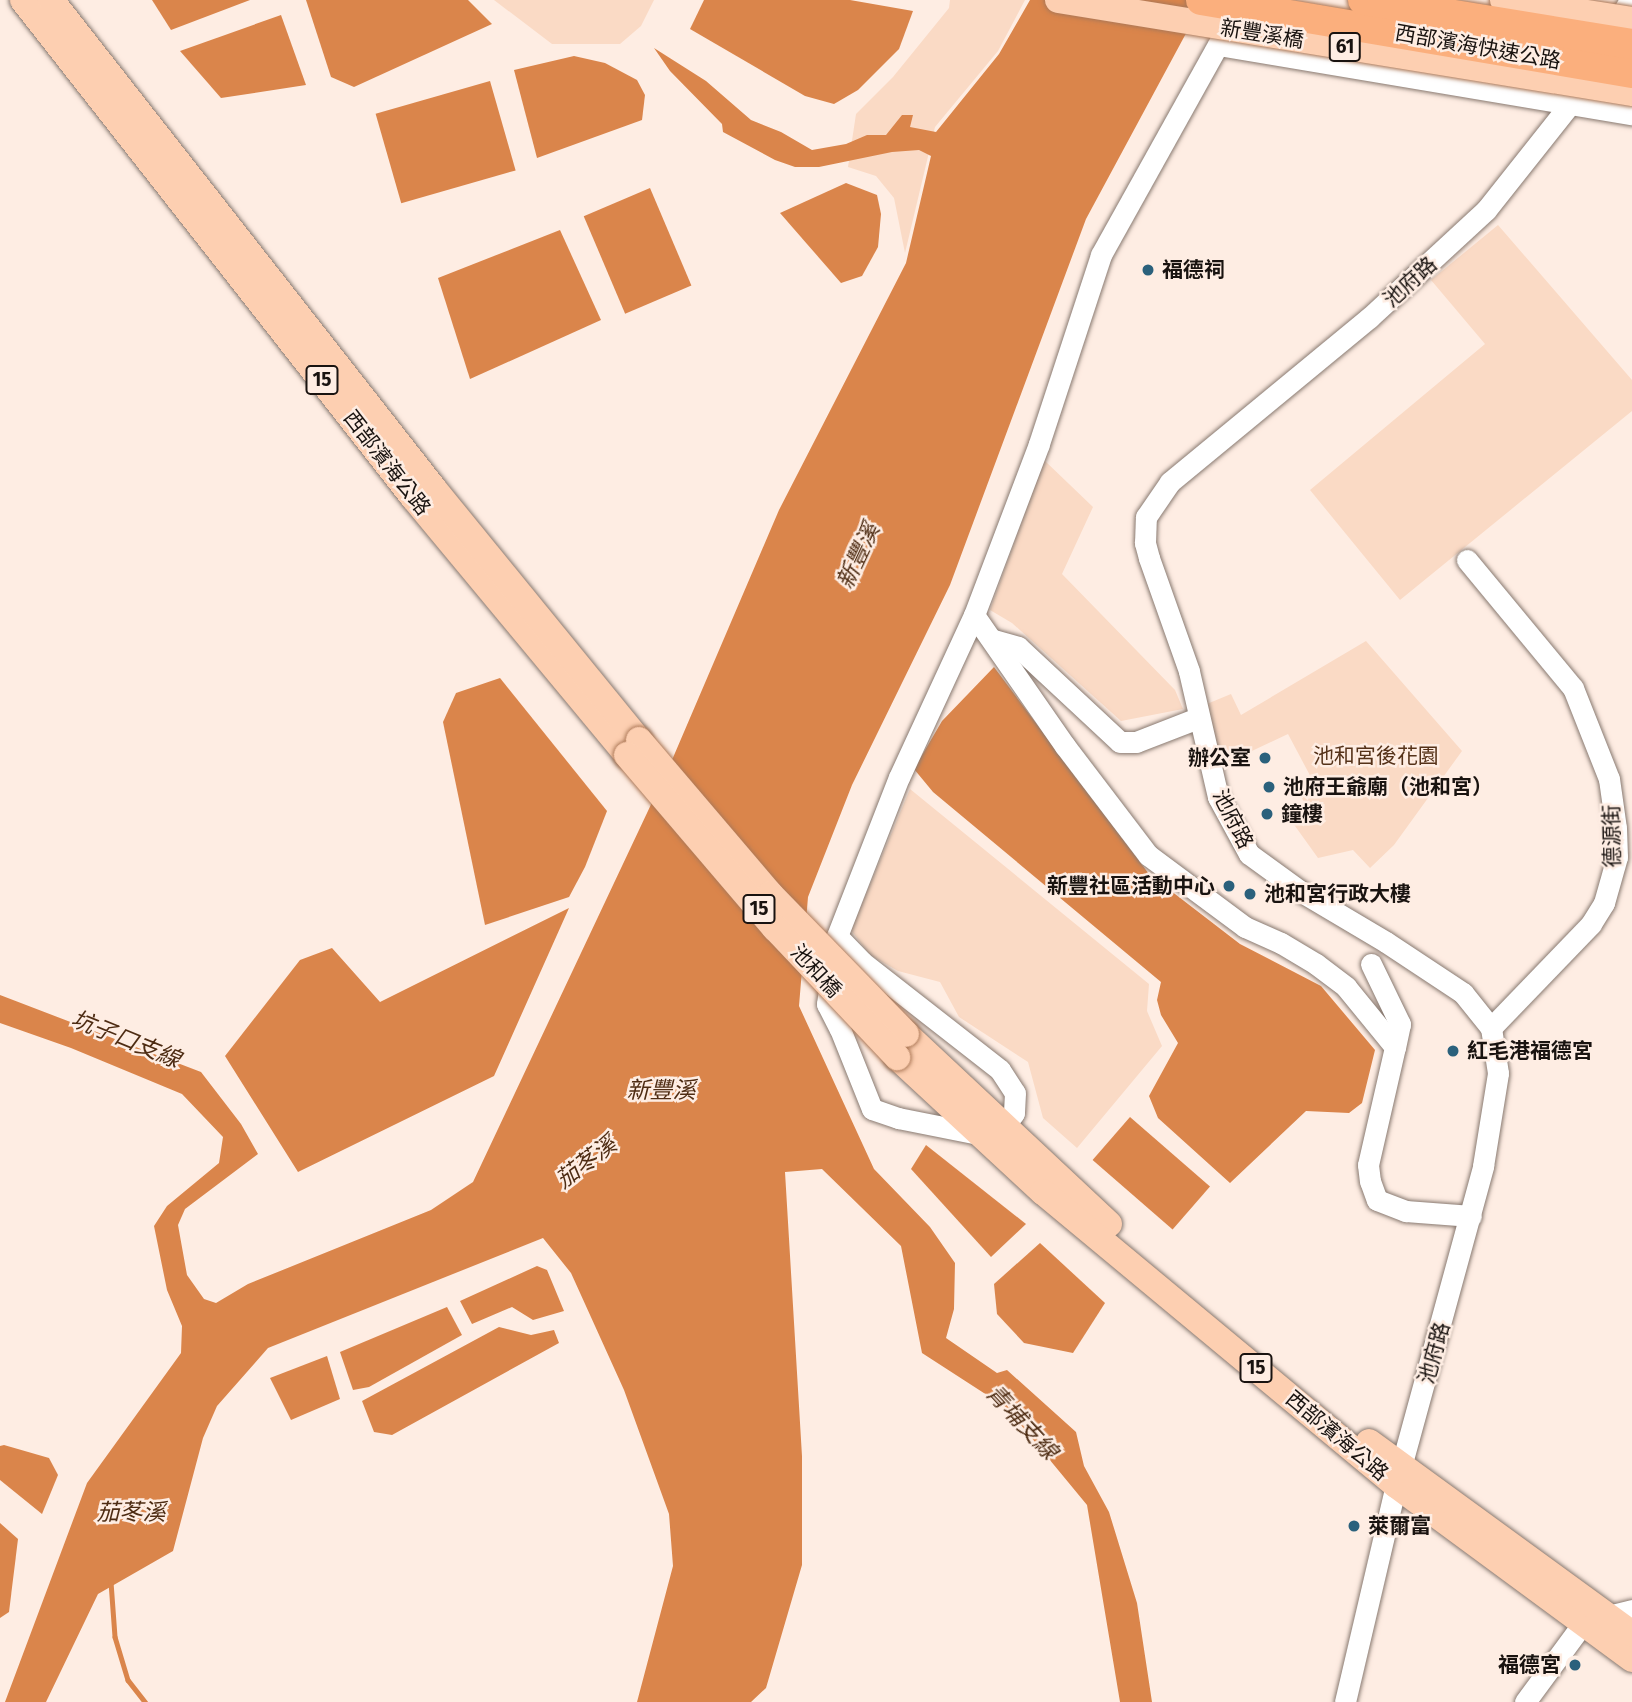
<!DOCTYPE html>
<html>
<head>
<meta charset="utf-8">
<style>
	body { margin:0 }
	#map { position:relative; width:1632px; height:1702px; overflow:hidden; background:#feede3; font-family:"Fira Sans","Noto Sans TC",sans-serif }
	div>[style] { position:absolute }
	.green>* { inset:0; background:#fadac5 }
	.water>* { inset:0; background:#da854b; transform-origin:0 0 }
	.stream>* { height:4.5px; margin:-2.25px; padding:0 2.25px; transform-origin:2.25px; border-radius:2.25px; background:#da854b }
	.roads { filter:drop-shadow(0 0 2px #887970) drop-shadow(0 0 2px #887970) }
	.minor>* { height:21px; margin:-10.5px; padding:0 10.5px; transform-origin:10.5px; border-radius:10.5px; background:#fff }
	.major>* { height:26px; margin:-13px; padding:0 13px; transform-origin:13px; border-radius:13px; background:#fdcfb1 }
	.bridges { filter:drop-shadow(0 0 2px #ac7857) drop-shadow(0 0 2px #ac7857) }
	.major-bridge>* { height:26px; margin:-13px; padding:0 13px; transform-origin:13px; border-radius:13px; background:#fdcfb1 }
	.highway-bridge>* { height:30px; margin:-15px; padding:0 15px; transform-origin:15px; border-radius:15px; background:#fbaf7d }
	.dots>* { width:19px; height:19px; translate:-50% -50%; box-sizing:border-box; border:4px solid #feede3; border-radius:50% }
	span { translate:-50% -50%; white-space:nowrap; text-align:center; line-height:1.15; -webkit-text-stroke:5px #feede3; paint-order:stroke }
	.shield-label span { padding:2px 5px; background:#feede3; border:2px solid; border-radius:5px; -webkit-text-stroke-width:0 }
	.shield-label { font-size:19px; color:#191310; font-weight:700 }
	.street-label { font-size:21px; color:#191310 }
	.poi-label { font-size:21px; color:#191310; font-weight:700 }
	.left { translate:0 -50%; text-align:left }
	.right { translate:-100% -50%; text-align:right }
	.park-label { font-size:21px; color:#553219 }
	.water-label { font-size:23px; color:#4e2c13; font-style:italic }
</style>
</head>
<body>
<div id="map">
	<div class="green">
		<i style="clip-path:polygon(494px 0,654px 0,641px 26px,620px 44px,552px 44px)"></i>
		<i style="clip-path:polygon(950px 0,1025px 0,998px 51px,935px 127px,905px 253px,894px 198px,876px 176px,848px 167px,856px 114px,893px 77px,949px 8px)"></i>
		<i style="clip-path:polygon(1498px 225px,1632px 380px,1632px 411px,1400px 600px,1310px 490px,1485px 344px,1431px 280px)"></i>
		<i style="clip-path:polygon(1044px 460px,1093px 507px,1062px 574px,1175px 690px,1183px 709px,1121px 721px,1012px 623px,990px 610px)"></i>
		<i style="clip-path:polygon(1366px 641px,1462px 751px,1394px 845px,1370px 868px,1353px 850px,1318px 858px,1290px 819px,1306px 809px,1299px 789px,1314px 783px,1288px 734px,1222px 765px,1202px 706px,1231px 694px,1241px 715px)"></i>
		<i style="clip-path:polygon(910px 789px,1149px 984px,1147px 1011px,1162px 1046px,1077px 1148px,1043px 1118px,1028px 1062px,959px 1017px,940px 982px,898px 971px,870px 955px,851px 930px)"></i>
	</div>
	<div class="water">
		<i style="clip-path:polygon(152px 0,250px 0,171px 30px)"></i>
		<i style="clip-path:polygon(306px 0,468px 0,492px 24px,354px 87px,331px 77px)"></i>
		<i style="clip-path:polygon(704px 0,850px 0,913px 11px,899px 49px,858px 90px,834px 104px,805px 96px,690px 29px)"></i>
		<i style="clip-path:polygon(1030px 0,1204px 0,1086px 219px,950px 585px,852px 785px,808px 897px,799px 1006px,874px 1169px,930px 1227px,955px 1263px,954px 1309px,946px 1338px,997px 1373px,1007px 1370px,1076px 1432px,1084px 1466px,1109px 1512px,1137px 1603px,1152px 1702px,1120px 1702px,1087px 1505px,1007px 1408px,922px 1353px,901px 1246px,822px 1169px,785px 1172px,802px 1456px,802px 1565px,766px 1688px,751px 1702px,637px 1702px,673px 1566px,669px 1514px,624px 1390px,571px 1273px,543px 1238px,268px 1348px,217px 1406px,203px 1438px,173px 1551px,98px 1594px,46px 1702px,5px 1702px,87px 1483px,181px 1353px,182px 1326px,167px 1290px,154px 1226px,167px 1206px,219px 1163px,223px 1137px,182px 1094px,71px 1048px,0 1023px,0 995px,201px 1072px,241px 1124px,258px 1154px,185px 1209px,178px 1225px,187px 1275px,204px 1299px,216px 1303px,248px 1284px,431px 1210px,473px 1182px,672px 760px,779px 510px,906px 263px,931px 156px,919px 150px,892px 152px,819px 167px,795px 167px,775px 160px,723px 132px,722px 124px,670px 71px,654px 48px,706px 81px,751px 120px,781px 132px,812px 150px,846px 144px,867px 135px,886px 135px,902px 115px,913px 115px,910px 127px,936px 132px,999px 54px)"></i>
		<i style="clip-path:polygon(281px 15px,306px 85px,221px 98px,180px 51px)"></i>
		<i style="clip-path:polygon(574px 56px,605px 63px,637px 80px,645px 95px,642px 120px,537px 158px,514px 70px)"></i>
		<i style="left:490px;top:81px;width:93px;height:119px;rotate:74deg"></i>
		<i style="clip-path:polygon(846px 183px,877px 195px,881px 214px,878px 247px,862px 276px,841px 283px,780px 213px)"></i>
		<i style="left:650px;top:188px;width:106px;height:72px;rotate:67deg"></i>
		<i style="clip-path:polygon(560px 230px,601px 320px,470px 379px,438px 278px)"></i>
		<i style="clip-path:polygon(994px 667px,1149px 874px,1240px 944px,1321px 986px,1375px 1050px,1362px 1103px,1349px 1113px,1306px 1111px,1230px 1183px,1158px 1118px,1149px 1096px,1178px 1043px,1161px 1015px,1157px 1000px,1161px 982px,933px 792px,914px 769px,942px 721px)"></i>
		<i style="clip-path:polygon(500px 678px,607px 811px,585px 867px,569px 897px,485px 925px,443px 722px,456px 693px)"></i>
		<i style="clip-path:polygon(569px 908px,494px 1076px,298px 1172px,225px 1056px,300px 960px,332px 948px,380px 1002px)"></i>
		<i style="left:1130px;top:1117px;width:106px;height:57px;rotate:41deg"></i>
		<i style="clip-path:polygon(926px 1145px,1026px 1224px,991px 1257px,911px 1169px)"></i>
		<i style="clip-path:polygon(1040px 1243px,1105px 1303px,1073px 1353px,1024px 1343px,997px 1314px,994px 1284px)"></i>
		<i style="clip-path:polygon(537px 1266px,547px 1270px,564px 1311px,533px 1320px,512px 1307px,472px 1324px,460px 1301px)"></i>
		<i style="clip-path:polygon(447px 1307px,462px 1335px,369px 1387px,353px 1390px,340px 1352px)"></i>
		<i style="clip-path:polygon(499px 1327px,531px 1335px,554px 1330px,559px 1343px,392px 1435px,374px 1432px,362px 1401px)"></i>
		<i style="clip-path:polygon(327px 1356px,340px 1399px,291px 1420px,270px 1378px)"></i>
		<i style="clip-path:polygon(4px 1445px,49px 1458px,58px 1475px,42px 1514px,0 1480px,0 1446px)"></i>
		<i style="clip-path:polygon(0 1523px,18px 1539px,9px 1612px,0 1618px)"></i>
	</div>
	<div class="stream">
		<i style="left:111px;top:1582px;width:55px;rotate:85.8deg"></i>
		<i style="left:115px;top:1637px;width:45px;rotate:73.2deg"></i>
		<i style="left:128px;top:1680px;width:28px;rotate:52deg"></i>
	</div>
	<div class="roads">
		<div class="minor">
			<i style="left:1235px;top:14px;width:276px;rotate:119.1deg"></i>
			<i style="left:1101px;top:255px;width:199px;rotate:108.2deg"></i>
			<i style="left:1039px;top:444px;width:183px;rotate:110.8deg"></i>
			<i style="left:974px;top:615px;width:160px;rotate:55.2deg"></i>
			<i style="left:1065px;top:746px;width:137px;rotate:52.7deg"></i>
			<i style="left:1148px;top:855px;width:121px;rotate:36.6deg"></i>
			<i style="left:1245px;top:927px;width:39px;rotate:24deg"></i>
			<i style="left:1281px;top:943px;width:41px;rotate:31deg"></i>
			<i style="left:1316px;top:964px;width:38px;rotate:37deg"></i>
			<i style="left:1346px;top:987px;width:77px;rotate:50.8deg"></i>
			<i style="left:1395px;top:1047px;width:121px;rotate:102.9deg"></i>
			<i style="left:1368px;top:1165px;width:16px;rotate:83deg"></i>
			<i style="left:1370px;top:1181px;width:20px;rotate:70deg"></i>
			<i style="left:1377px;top:1200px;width:31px;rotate:21deg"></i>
			<i style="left:1406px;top:1211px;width:65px;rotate:4.4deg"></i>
			<i style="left:1612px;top:31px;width:36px;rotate:-60deg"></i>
			<i style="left:1218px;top:45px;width:420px;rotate:9.5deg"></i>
			<i style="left:1467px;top:560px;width:166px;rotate:50.4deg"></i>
			<i style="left:1573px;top:688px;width:98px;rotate:68.4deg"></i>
			<i style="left:1609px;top:779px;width:49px;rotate:81.9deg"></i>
			<i style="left:1616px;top:828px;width:29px;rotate:88deg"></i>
			<i style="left:1617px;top:857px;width:48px;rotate:105.8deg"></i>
			<i style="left:1604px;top:903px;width:25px;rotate:122deg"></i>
			<i style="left:1591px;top:924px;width:144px;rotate:133.9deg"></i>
			<i style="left:974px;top:615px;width:179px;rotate:114.8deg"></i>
			<i style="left:899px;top:777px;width:171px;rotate:111.3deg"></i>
			<i style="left:837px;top:936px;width:69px;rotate:98.4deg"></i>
			<i style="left:827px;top:1004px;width:28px;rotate:63deg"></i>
			<i style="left:840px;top:1029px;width:86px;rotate:68.2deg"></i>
			<i style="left:872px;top:1109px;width:28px;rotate:19deg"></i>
			<i style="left:898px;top:1118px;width:87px;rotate:11.3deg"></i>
			<i style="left:994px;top:640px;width:25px;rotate:16deg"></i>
			<i style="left:1018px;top:647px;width:139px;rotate:43deg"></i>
			<i style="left:1120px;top:742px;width:16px"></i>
			<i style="left:1136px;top:742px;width:66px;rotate:-21.2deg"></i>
			<i style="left:837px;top:936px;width:36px;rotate:46deg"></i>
			<i style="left:862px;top:962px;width:175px;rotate:38deg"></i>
			<i style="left:1000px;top:1070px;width:27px;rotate:57deg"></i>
			<i style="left:1015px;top:1093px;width:20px;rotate:93deg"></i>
			<i style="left:1014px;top:1113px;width:18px;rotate:128deg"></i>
			<i style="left:1371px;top:964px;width:67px;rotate:64.2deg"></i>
			<i style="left:1400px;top:1024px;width:24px;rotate:102deg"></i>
			<i style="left:1345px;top:1702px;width:223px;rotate:-76.8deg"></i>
			<i style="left:1396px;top:1485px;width:331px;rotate:-74.7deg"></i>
			<i style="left:1483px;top:1166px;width:94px;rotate:-80.8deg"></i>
			<i style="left:1498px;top:1073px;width:46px;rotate:-98.8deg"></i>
			<i style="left:1491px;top:1028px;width:45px;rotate:-128.7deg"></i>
			<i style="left:1463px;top:993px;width:92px;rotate:-146.5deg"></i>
			<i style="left:1386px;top:942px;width:100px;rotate:-149.3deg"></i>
			<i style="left:1300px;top:891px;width:63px;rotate:-144deg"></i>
			<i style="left:1249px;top:854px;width:65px;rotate:-118.5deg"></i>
			<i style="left:1218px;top:797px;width:129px;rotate:-103deg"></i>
			<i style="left:1189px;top:671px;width:120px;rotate:-109.5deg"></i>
			<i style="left:1149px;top:558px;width:16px;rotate:-105deg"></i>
			<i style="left:1145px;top:543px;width:26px;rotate:-88deg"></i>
			<i style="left:1146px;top:517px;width:42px;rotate:-55.6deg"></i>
			<i style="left:1170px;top:482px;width:258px;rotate:-39.5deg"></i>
			<i style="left:1369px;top:318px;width:159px;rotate:-42.7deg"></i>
			<i style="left:1486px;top:210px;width:135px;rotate:-51.6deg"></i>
			<i style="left:1570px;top:104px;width:34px;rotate:-60deg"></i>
			<i style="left:1525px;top:1702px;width:99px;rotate:-53.6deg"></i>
			<i style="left:1584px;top:1622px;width:49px;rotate:-14deg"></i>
		</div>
		<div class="major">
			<i style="left:23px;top:0;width:632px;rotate:51.88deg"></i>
			<i style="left:413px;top:497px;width:335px;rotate:50.3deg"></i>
			<i style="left:51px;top:0;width:621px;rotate:51.93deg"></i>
			<i style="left:434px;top:489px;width:324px;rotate:50.8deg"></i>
			<i style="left:906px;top:1034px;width:278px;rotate:43.1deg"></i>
			<i style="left:897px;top:1057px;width:199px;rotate:42.8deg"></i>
			<i style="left:1043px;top:1192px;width:459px;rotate:39.7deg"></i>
			<i style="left:1396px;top:1485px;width:293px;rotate:36.4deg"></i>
			<i style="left:1369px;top:1442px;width:326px;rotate:36.1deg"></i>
		</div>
	</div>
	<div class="bridges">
		<div class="major-bridge">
			<i style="left:1058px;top:0;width:581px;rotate:9.2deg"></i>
			<i style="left:1503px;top:0;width:131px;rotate:8.8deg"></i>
			<i style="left:639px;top:740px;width:202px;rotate:49.6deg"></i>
			<i style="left:770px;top:894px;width:195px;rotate:45.8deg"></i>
			<i style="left:627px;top:755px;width:228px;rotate:49.5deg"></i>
			<i style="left:775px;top:928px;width:178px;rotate:46.6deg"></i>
		</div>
		<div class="highway-bridge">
			<i style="left:1201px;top:0;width:437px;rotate:9.6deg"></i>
			<i style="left:1363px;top:0;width:273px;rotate:9.3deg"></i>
		</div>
	</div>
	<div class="dots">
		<i style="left:1148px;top:270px;background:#2b617c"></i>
		<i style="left:1265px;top:758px;background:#2b617c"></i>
		<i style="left:1269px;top:787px;background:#2b617c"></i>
		<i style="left:1267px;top:814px;background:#2b617c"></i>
		<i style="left:1229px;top:886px;background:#2b617c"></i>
		<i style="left:1250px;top:894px;background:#2b617c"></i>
		<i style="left:1453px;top:1051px;background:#2b617c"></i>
		<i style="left:1354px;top:1526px;background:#2b617c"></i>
		<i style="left:1575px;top:1665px;background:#2b617c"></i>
	</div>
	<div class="shield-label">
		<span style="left:1345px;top:47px">61</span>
		<span style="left:322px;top:380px">15</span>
		<span style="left:759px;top:909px">15</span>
		<span style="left:1256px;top:1368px">15</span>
	</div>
	<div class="street-label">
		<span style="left:1262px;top:34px;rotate:9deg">新豐溪橋</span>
		<span style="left:1478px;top:47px;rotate:10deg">西部濱海快速公路</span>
		<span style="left:1410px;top:282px;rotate:-42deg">池府路</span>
		<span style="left:387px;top:463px;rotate:52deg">西部濱海公路</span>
		<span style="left:1233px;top:819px;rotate:63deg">池府路</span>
		<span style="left:1612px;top:836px;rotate:-91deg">德源街</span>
		<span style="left:816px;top:971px;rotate:47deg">池和橋</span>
		<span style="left:1434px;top:1353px;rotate:-74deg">池府路</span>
		<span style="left:1337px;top:1436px;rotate:40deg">西部濱海公路</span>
	</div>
	<div class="poi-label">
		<span class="left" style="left:1162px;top:270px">福德祠</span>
		<span class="right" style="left:1251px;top:758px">辦公室</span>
		<span class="left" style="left:1283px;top:787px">池府王爺廟（池和宮）</span>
		<span class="left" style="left:1281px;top:814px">鐘樓</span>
		<span class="right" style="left:1215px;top:886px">新豐社區活動中心</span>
		<span class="left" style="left:1264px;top:894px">池和宮行政大樓</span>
		<span class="left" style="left:1467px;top:1051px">紅毛港福德宮</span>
		<span class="left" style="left:1368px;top:1526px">萊爾富</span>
		<span class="right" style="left:1561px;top:1665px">福德宮</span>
	</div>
	<div class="park-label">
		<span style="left:1376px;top:756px">池和宮後花園</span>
	</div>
	<div class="water-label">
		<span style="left:858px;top:556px;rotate:-65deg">新豐溪</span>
		<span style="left:126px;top:1039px;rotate:22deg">坑子口支線</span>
		<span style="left:661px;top:1090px">新豐溪</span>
		<span style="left:586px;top:1162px;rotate:-37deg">茄苳溪</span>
		<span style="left:1022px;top:1422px;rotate:47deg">青埔支線</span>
		<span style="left:131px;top:1512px">茄苳溪</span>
	</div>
</div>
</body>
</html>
